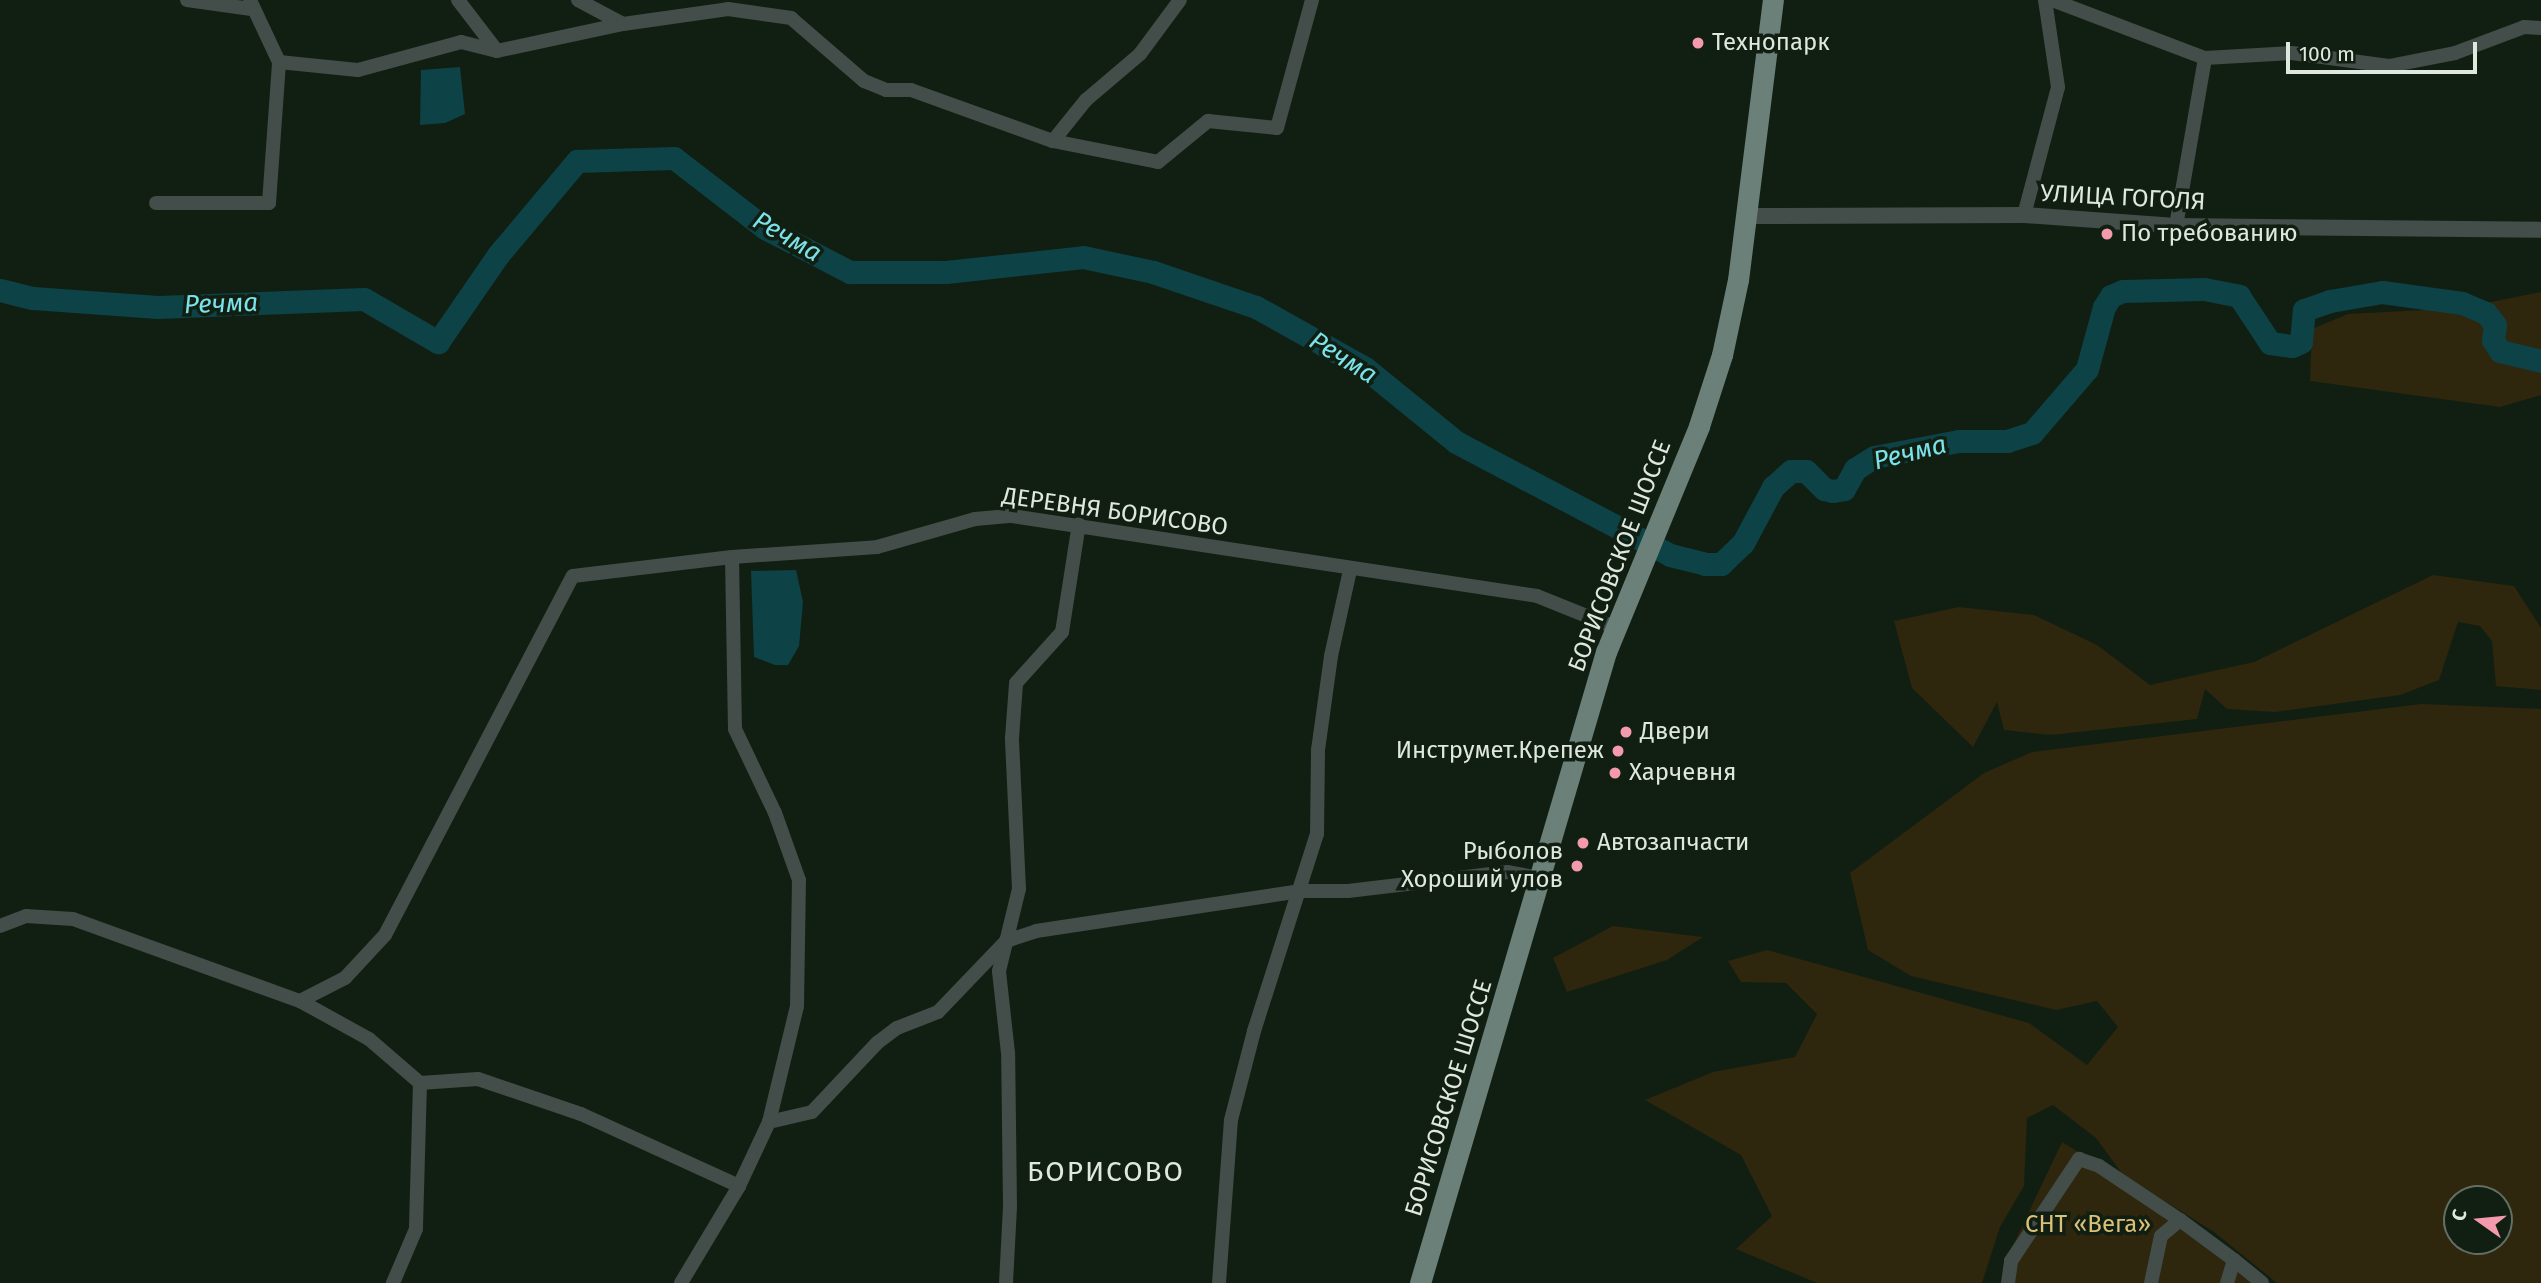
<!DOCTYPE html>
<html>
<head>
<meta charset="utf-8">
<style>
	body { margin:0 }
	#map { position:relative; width:2541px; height:1283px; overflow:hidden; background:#111f12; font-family:"Fira Sans",sans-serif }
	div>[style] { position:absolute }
	.green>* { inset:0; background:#2e260d }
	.water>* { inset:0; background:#0d4246 }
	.river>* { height:23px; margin:-11.5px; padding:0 11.5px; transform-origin:11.5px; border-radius:11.5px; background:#0d4246 }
	.minor>* { height:14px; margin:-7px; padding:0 7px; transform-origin:7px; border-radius:7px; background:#434d4a }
	.tertiary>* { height:16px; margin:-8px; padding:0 8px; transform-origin:8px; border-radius:8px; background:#434d4a }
	.primary>* { height:21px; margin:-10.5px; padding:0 10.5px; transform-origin:10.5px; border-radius:10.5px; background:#6b8079 }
	.dots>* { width:19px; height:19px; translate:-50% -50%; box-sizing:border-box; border:4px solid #111f12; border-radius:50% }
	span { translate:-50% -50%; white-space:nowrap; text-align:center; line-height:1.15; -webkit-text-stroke:7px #111f12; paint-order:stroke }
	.poi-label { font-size:24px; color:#dfe8df }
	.left { translate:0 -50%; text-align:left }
	.right { translate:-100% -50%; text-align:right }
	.street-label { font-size:24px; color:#dfe8df }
	.park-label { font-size:24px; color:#dbc178 }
	.water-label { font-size:26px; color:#7be2ea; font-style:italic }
	.quarter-label { font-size:28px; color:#dfe8df; letter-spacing:2px }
	.north { position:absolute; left:2443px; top:1185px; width:70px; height:70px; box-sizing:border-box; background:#111f12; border:2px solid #636f64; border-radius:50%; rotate:285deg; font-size:19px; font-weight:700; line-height:28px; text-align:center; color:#dfe8df }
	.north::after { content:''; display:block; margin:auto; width:24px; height:32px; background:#f39aac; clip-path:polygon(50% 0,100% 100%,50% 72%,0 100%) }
	.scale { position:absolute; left:2286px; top:42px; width:191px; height:32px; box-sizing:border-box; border:4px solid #dfe8df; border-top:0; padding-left:9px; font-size:21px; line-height:24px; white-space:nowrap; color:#dfe8df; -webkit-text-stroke:5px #111f12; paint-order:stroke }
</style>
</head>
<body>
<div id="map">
	<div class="green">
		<i style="clip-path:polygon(2541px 292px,2541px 395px,2500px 407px,2310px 381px,2312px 329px,2348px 314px,2461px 308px)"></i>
		<i style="clip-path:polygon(2433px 575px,2514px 586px,2541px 628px,2541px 690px,2496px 686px,2492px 641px,2480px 626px,2458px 622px,2439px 680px,2400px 695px,2275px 712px,2227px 709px,2205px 689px,2197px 719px,2051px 735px,2004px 730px,1997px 702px,1973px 747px,1912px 688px,1894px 621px,1959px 607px,2034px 615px,2097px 645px,2150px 685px,2254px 662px)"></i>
		<i style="clip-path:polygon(evenodd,2421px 704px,2541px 709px,2541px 1283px,2277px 1283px,2214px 1232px,2123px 1175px,2096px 1138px,2053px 1105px,2027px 1118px,2024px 1186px,2000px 1227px,1982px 1283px,1817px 1283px,1736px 1249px,1772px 1216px,1741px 1155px,1645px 1100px,1713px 1072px,1795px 1057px,1817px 1014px,1786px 983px,1741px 982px,1728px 961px,1767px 950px,2029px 1023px,2087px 1065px,2118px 1027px,2097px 1001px,2056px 1010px,1911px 976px,1868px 950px,1850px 873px,1984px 773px,2032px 752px,2421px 704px,2457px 1199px,2499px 1199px,2499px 1241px,2457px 1241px,2457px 1199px)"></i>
		<i style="clip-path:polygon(1613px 926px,1703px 937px,1667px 960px,1567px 992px,1553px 958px)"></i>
		<i style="clip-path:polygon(2062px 1142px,2177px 1212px,2267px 1283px,2001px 1283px,2008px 1256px)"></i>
	</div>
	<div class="water">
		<i style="clip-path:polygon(460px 67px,465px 114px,445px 123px,420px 125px,421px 70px)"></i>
		<i style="clip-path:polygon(796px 570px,803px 602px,799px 646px,788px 665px,775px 665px,754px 657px,751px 571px)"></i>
	</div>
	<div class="river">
		<i style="left:0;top:290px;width:34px;rotate:14deg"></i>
		<i style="left:33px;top:298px;width:125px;rotate:4.1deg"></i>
		<i style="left:158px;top:307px;width:206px;rotate:-2.2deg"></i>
		<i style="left:364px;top:299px;width:86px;rotate:30.2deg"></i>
		<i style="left:438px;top:342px;width:106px;rotate:-55.4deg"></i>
		<i style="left:498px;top:255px;width:123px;rotate:-50deg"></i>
		<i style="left:577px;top:161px;width:97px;rotate:-1.8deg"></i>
		<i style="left:674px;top:158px;width:115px;rotate:37.6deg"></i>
		<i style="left:765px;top:228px;width:96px;rotate:27.4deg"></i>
		<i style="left:850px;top:272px;width:96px"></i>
		<i style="left:946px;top:272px;width:138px;rotate:-6.2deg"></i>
		<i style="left:1083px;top:257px;width:72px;rotate:12.1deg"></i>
		<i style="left:1153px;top:272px;width:109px;rotate:18.8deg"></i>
		<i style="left:1256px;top:307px;width:125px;rotate:29.2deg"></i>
		<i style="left:1365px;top:368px;width:117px;rotate:39.1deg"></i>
		<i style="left:1456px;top:442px;width:242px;rotate:27.8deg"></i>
		<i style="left:1670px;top:555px;width:36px;rotate:14deg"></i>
		<i style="left:1705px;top:564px;width:16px"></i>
		<i style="left:1721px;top:564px;width:30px;rotate:-44deg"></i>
		<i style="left:1743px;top:543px;width:64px;rotate:-61.8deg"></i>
		<i style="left:1773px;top:487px;width:24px;rotate:-42deg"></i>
		<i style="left:1791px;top:471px;width:15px"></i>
		<i style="left:1806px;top:471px;width:25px;rotate:45deg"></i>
		<i style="left:1824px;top:489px;width:9px;rotate:13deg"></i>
		<i style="left:1833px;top:491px;width:11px;rotate:-10deg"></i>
		<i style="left:1844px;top:489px;width:23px;rotate:-61deg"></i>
		<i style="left:1855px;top:469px;width:22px;rotate:-32deg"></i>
		<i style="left:1874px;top:457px;width:86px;rotate:-10.7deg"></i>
		<i style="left:1959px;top:441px;width:48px"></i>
		<i style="left:2007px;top:441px;width:26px;rotate:-18deg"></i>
		<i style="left:2032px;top:433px;width:84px;rotate:-49.3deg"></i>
		<i style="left:2087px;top:369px;width:64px;rotate:-74.7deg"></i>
		<i style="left:2104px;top:307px;width:13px;rotate:-58deg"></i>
		<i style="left:2111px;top:296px;width:13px;rotate:-23deg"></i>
		<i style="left:2123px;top:291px;width:81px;rotate:-1.4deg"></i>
		<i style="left:2204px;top:289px;width:36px;rotate:11deg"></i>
		<i style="left:2239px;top:296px;width:56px;rotate:56.6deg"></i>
		<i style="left:2270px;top:343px;width:22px;rotate:8deg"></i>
		<i style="left:2292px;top:346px;width:10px;rotate:-24deg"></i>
		<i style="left:2301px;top:342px;width:32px;rotate:-85deg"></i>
		<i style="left:2304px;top:310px;width:28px;rotate:-19deg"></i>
		<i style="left:2330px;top:301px;width:53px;rotate:-9.8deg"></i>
		<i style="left:2382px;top:292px;width:81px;rotate:7.8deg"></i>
		<i style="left:2462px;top:303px;width:26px;rotate:23deg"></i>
		<i style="left:2486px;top:313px;width:15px;rotate:53deg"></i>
		<i style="left:2495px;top:325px;width:15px;rotate:98deg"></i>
		<i style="left:2493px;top:340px;width:13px;rotate:58deg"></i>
		<i style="left:2500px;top:351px;width:42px;rotate:13.7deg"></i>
	</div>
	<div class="minor">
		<i style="left:187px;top:0;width:65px;rotate:8deg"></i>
		<i style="left:458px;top:0;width:64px;rotate:52.6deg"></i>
		<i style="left:578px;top:0;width:51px;rotate:28.1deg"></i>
		<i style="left:2052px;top:0;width:164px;rotate:20.8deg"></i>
		<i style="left:2205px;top:58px;width:87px;rotate:-3.3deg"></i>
		<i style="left:2292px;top:53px;width:98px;rotate:7.6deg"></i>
		<i style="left:2389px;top:66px;width:67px;rotate:-11.1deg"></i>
		<i style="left:2455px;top:53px;width:74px;rotate:-20.6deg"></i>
		<i style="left:2524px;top:27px;width:17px;rotate:3deg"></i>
		<i style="left:279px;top:62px;width:79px;rotate:5.8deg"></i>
		<i style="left:358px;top:70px;width:107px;rotate:-15.2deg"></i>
		<i style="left:461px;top:42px;width:37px;rotate:14deg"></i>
		<i style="left:497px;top:51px;width:129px;rotate:-12.1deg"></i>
		<i style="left:623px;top:24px;width:106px;rotate:-8.1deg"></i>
		<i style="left:728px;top:9px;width:64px;rotate:8.1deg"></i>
		<i style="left:791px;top:18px;width:96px;rotate:40.8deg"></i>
		<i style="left:864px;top:81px;width:24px;rotate:22deg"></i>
		<i style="left:886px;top:90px;width:25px"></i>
		<i style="left:911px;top:90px;width:151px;rotate:19.8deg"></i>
		<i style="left:1053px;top:141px;width:107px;rotate:11.3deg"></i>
		<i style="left:1158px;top:162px;width:65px;rotate:-39.4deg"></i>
		<i style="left:1208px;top:121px;width:69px;rotate:5.8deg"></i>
		<i style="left:1277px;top:128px;width:133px;rotate:-74.7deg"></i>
		<i style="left:1053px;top:141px;width:53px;rotate:-51.2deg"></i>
		<i style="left:1086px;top:100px;width:71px;rotate:-40.4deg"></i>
		<i style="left:1140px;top:54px;width:67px;rotate:-53.5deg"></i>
		<i style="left:156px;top:203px;width:113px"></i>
		<i style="left:269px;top:203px;width:141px;rotate:-85.9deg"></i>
		<i style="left:279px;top:62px;width:68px;rotate:-115.1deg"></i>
		<i style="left:2024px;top:215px;width:132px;rotate:-75.1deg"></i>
		<i style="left:2058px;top:87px;width:88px;rotate:-98.5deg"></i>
		<i style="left:2176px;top:226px;width:170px;rotate:-80.2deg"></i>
		<i style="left:0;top:926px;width:28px;rotate:-21deg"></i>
		<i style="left:26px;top:916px;width:47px;rotate:3.7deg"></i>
		<i style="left:73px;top:919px;width:241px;rotate:19.9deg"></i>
		<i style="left:300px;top:1001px;width:51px;rotate:-27.1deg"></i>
		<i style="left:345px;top:978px;width:59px;rotate:-47.1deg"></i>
		<i style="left:385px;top:935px;width:405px;rotate:-62.4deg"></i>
		<i style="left:573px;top:576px;width:160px;rotate:-6.8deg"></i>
		<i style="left:732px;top:557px;width:145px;rotate:-3.9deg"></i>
		<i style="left:877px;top:547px;width:102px;rotate:-15.9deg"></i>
		<i style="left:975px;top:519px;width:37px;rotate:-5deg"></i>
		<i style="left:1012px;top:516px;width:531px;rotate:8.66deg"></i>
		<i style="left:1537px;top:596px;width:83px;rotate:21.9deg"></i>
		<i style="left:300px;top:1001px;width:79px;rotate:28.8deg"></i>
		<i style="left:369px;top:1039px;width:67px;rotate:40.8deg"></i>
		<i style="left:420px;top:1083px;width:146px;rotate:91.6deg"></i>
		<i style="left:416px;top:1229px;width:59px;rotate:113.1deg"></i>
		<i style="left:420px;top:1083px;width:58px;rotate:-3.9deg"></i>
		<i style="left:478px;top:1079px;width:109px;rotate:18.8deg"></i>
		<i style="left:581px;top:1114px;width:174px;rotate:24.5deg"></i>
		<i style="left:769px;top:1122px;width:44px;rotate:-13.1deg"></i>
		<i style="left:812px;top:1112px;width:95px;rotate:-46.7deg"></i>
		<i style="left:877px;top:1043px;width:25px;rotate:-37deg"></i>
		<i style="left:897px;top:1028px;width:44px;rotate:-21.3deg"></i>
		<i style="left:938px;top:1012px;width:98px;rotate:-46.2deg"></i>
		<i style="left:1006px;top:941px;width:32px;rotate:-18deg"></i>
		<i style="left:1036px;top:931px;width:268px;rotate:-8.6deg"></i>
		<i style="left:1301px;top:891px;width:47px"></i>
		<i style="left:1348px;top:891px;width:161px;rotate:-6.8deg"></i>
		<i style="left:1508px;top:872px;width:33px;rotate:11deg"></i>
		<i style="left:2234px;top:1260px;width:36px;rotate:39deg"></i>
		<i style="left:681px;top:1283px;width:113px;rotate:-59.1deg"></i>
		<i style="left:739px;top:1186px;width:71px;rotate:-64.9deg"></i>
		<i style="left:769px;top:1122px;width:119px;rotate:-76.4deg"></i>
		<i style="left:797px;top:1006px;width:126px;rotate:-89.1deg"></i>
		<i style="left:799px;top:880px;width:71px;rotate:-109.7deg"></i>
		<i style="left:775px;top:813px;width:93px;rotate:-115.5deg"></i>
		<i style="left:735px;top:729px;width:172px;rotate:-91deg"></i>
		<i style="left:1006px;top:1283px;width:77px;rotate:-87deg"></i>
		<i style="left:1010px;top:1206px;width:153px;rotate:-90.7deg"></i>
		<i style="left:1008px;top:1053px;width:82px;rotate:-96.3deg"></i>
		<i style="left:999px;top:971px;width:84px;rotate:-76.3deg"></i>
		<i style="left:1019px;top:889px;width:151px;rotate:-92.7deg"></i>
		<i style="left:1012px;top:738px;width:55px;rotate:-85.8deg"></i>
		<i style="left:1016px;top:683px;width:69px;rotate:-48deg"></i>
		<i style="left:1062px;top:632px;width:109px;rotate:-81.1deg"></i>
		<i style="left:1219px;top:1283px;width:163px;rotate:-85.8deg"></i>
		<i style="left:1231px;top:1120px;width:92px;rotate:-75.5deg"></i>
		<i style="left:1254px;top:1031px;width:207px;rotate:-72.3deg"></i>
		<i style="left:1317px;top:834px;width:84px;rotate:-89.3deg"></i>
		<i style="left:1318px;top:750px;width:95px;rotate:-82.1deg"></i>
		<i style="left:1331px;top:656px;width:88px;rotate:-77.5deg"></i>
		<i style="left:2008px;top:1283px;width:22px;rotate:-82deg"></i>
		<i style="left:2011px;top:1261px;width:123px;rotate:-56.3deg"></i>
		<i style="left:2079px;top:1159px;width:21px;rotate:19deg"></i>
		<i style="left:2099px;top:1166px;width:97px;rotate:33.7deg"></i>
		<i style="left:2151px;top:1283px;width:48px;rotate:-78deg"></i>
		<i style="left:2161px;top:1236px;width:25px;rotate:-40deg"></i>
		<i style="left:2180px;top:1220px;width:67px;rotate:36.5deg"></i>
		<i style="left:2234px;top:1260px;width:24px;rotate:107deg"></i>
	</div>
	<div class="tertiary">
		<i style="left:1745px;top:216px;width:279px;rotate:-0.2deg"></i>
		<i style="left:2024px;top:215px;width:152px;rotate:4.1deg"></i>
		<i style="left:2176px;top:226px;width:365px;rotate:0.6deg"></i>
	</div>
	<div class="primary">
		<i style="left:1420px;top:1283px;width:658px;rotate:-73.58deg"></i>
		<i style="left:1606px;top:652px;width:244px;rotate:-67.6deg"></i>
		<i style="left:1699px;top:426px;width:75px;rotate:-72.1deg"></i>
		<i style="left:1722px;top:355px;width:77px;rotate:-78deg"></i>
		<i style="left:1738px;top:280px;width:282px;rotate:-82.9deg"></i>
	</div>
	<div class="dots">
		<i style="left:1698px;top:43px;background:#f39aac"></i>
		<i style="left:2107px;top:234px;background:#f39aac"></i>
		<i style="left:1626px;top:732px;background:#f39aac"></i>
		<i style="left:1618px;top:751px;background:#f39aac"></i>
		<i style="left:1615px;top:773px;background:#f39aac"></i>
		<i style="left:1583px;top:843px;background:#f39aac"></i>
		<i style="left:1577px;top:866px;background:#f39aac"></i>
	</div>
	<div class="poi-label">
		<span class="left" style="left:1712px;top:43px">Технопарк</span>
		<span class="left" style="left:2121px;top:234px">По требованию</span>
		<span class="left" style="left:1640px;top:732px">Двери</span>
		<span class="right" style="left:1604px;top:751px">Инструмет.Крепеж</span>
		<span class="left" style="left:1629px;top:773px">Харчевня</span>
		<span class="left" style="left:1597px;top:843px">Автозапчасти</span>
		<span class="right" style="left:1563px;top:866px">Рыболов<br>Хороший улов</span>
	</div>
	<div class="street-label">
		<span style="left:2123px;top:198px;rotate:3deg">УЛИЦА ГОГОЛЯ</span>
		<span style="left:1115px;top:512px;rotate:8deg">ДЕРЕВНЯ БОРИСОВО</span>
		<span style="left:1620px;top:556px;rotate:-69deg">БОРИСОВСКОЕ ШОССЕ</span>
		<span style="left:1449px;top:1098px;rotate:-73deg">БОРИСОВСКОЕ ШОССЕ</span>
	</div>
	<div class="park-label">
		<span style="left:2088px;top:1225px">СНТ «Вега»</span>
	</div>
	<div class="water-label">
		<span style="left:787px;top:237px;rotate:30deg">Речма</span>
		<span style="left:221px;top:304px;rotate:-2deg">Речма</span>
		<span style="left:1343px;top:358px;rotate:32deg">Речма</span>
		<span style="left:1910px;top:453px;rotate:-14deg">Речма</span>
	</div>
	<div class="quarter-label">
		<span style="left:1106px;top:1172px">БОРИСОВО</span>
	</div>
	<div class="north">С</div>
	<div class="scale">100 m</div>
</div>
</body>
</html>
